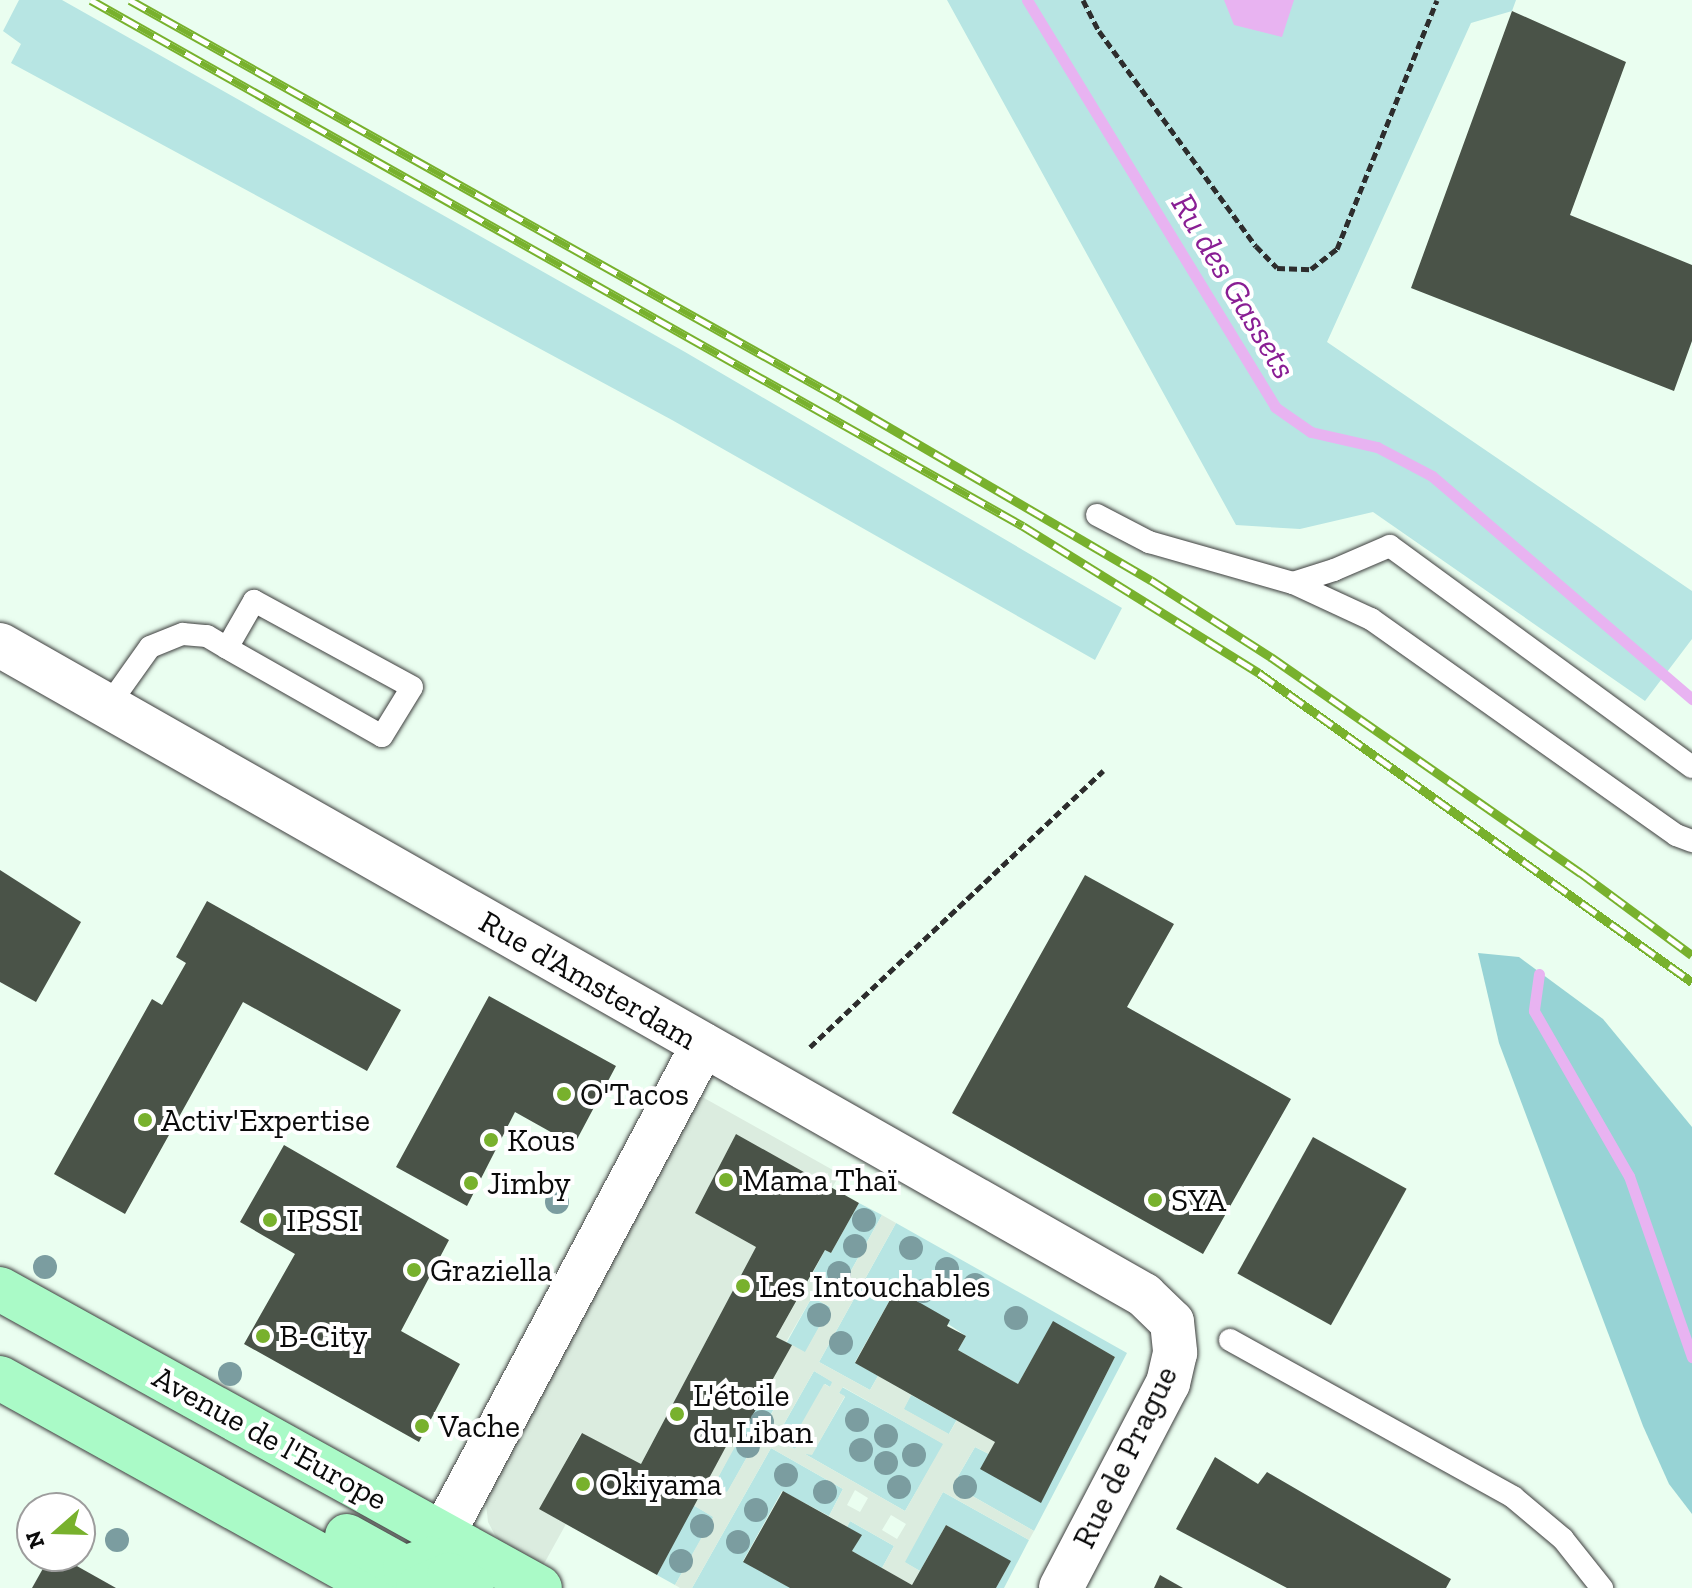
<!DOCTYPE html>
<html>
<head>
<meta charset="utf-8">
<style>
	body { margin:0 }
	#map { position:relative; width:1692px; height:1588px; overflow:hidden; background:#eafef0; font-family:"Zilla Slab",serif }
	div>[style] { position:absolute }
	.green>* { inset:0; background:#b7e5e3; transform-origin:0 0 }
	.forest>* { inset:0; background:#97d3d5 }
	.plaza>* { inset:0; background:#dbecdf }
	.water>* { inset:0; background:#e8b3f1 }
	.stream>* { height:11px; margin:-5.5px; padding:0 5.5px; transform-origin:5.5px; border-radius:5.5px; background:#e8b3f1 }
	.building>* { inset:0; background:#4a5348; transform-origin:0 0 }
	.path>* { height:5px; margin-top:-2.5px; transform-origin:0; background:repeating-linear-gradient(90deg,#2d2d2d 0 8px,transparent 0 12px) }
	.roads { filter:drop-shadow(0 0 2px #3e3e3e) drop-shadow(0 0 2px #3e3e3e) }
	.service>* { height:22px; margin:-11px; padding:0 11px; transform-origin:11px; border-radius:11px; background:#fff }
	.minor>* { height:44px; margin:-22px; padding:0 22px; transform-origin:22px; border-radius:22px; background:#fff }
	.secondary>* { height:44px; margin:-22px; padding:0 22px; transform-origin:22px; border-radius:22px; background:#aafac7 }
	.rail>* { height:9px; margin-top:-4.5px; transform-origin:0; background:repeating-linear-gradient(90deg,#fff 0 18px,#78b12d 0 36px); box-sizing:border-box; border-block:2px solid #78b12d }
	.trees>* { width:24px; height:24px; margin:-12px; border-radius:50%; background:#7b9da0 }
	.dots>* { width:22px; height:22px; translate:-50% -50%; box-sizing:border-box; border:4px solid #fff; border-radius:50% }
	span { translate:-50% -50%; white-space:nowrap; text-align:center; line-height:1.15; -webkit-text-stroke:8px #fff; paint-order:stroke }
	.street-label { font-size:32px; color:#0b0b0b }
	.poi-label { font-size:32px; color:#0b0b0b }
	.left { translate:0 -50%; text-align:left }
	.water-label { font-size:34px; color:#891e94; font-style:italic }
	.north { position:absolute; left:16px; top:1492px; width:80px; height:80px; box-sizing:border-box; background:#fff; border:2px solid #9d9d9d; border-radius:50%; rotate:250deg; font-size:22px; font-weight:700; line-height:32px; text-align:center; color:#0b0b0b }
	.north::after { content:''; display:block; margin:auto; width:28px; height:36px; background:#78b12d; clip-path:polygon(50% 0,100% 100%,50% 72%,0 100%) }
</style>
</head>
<body>
<div id="map">
	<div class="green">
		<i style="clip-path:polygon(19px 0,62px 0,685px 352px,1122px 608px,1095px 660px,672px 420px,11px 63px,21px 44px,3px 31px)"></i>
		<i style="clip-path:polygon(947px 0,1516px 0,1512px 11px,1471px 23px,1327px 342px,1692px 591px,1692px 639px,1645px 701px,1373px 512px,1300px 529px,1236px 525px)"></i>
		<i style="clip-path:polygon(859px 1203px,882px 1215px,838px 1294px,810px 1278px,825px 1250px,831px 1253px)"></i>
		<i style="clip-path:polygon(896px 1223px,1127px 1353px,1034px 1531px,953px 1485px,975px 1447px,989px 1454px,1041px 1502px,1115px 1357px,1053px 1322px,1018px 1384px,958px 1350px,966px 1336px,896px 1289px,855px 1362px,878px 1376px,870px 1390px,819px 1362px)"></i>
		<i style="left:812px;top:1297px;width:21px;height:52px;rotate:29deg"></i>
		<i style="clip-path:polygon(814px 1371px,833px 1382px,830px 1387px,825px 1384px,792px 1443px,797px 1446px,795px 1449px,776px 1438px)"></i>
		<i style="clip-path:polygon(842px 1387px,944px 1444px,905px 1511px,805px 1454px,806px 1451px,812px 1454px,845px 1397px,839px 1393px)"></i>
		<i style="clip-path:polygon(765px 1388px,781px 1396px,727px 1493px,714px 1485px)"></i>
		<i style="left:911px;top:1395px;width:52px;height:16px;rotate:29deg"></i>
		<i style="clip-path:polygon(771px 1448px,843px 1489px,829px 1516px,782px 1491px,743px 1561px,791px 1588px,692px 1588px)"></i>
		<i style="clip-path:polygon(943px 1492px,1029px 1540px,1004px 1588px,996px 1588px,1010px 1562px,946px 1525px,920px 1571px,904px 1562px)"></i>
		<i style="clip-path:polygon(693px 1505px,714px 1517px,675px 1585px,657px 1575px)"></i>
		<i style="clip-path:polygon(850px 1521px,894px 1546px,882px 1568px,852px 1551px,861px 1535px,847px 1527px)"></i>
	</div>
	<div class="forest">
		<i style="clip-path:polygon(1478px 953px,1519px 957px,1603px 1019px,1692px 1127px,1692px 1514px,1669px 1484px,1643px 1426px,1499px 1043px)"></i>
	</div>
	<div class="plaza">
		<i style="clip-path:polygon(697px 1094px,840px 1174px,832px 1188px,736px 1134px,695px 1213px,756px 1247px,641px 1464px,581px 1433px,540px 1509px,566px 1524px,540px 1571px,503px 1545px,495px 1535px,488px 1522px,485px 1494px)"></i>
		<i style="clip-path:polygon(evenodd,882px 1215px,896px 1223px,819px 1362px,870px 1390px,878px 1376px,911px 1395px,904px 1409px,949px 1434px,957px 1420px,995px 1442px,989px 1454px,975px 1447px,953px 1485px,1034px 1531px,1029px 1540px,943px 1492px,905px 1562px,920px 1571px,912px 1585px,882px 1568px,894px 1546px,850px 1521px,847px 1527px,829px 1516px,843px 1489px,771px 1448px,692px 1588px,680px 1588px,675px 1585px,713px 1517px,693px 1505px,729px 1441px,736px 1445px,714px 1485px,727px 1492px,781px 1397px,765px 1388px,792px 1345px,805px 1352px,830px 1307px,812px 1297px,786px 1342px,776px 1337px,810px 1278px,838px 1294px,882px 1215px,814px 1371px,832px 1382px,830px 1387px,824px 1384px,791px 1442px,797px 1446px,795px 1449px,776px 1438px,814px 1371px,882px 1215px,843px 1387px,943px 1444px,905px 1511px,805px 1454px,812px 1455px,845px 1396px,839px 1393px,843px 1387px,882px 1215px,855px 1490px,868px 1498px,860px 1512px,847px 1505px,855px 1490px,882px 1215px,891px 1515px,906px 1524px,897px 1539px,882px 1530px,891px 1515px)"></i>
	</div>
	<div class="water">
		<i style="clip-path:polygon(1224px 0,1294px 0,1282px 37px,1234px 25px)"></i>
	</div>
	<div class="stream">
		<i style="left:1027px;top:0;width:477px;rotate:58.6deg"></i>
		<i style="left:1275px;top:407px;width:44px;rotate:34.8deg"></i>
		<i style="left:1311px;top:432px;width:68px;rotate:12.8deg"></i>
		<i style="left:1377px;top:447px;width:62px;rotate:27.8deg"></i>
		<i style="left:1432px;top:476px;width:343px;rotate:40.6deg"></i>
		<i style="left:1539px;top:974px;width:37px;rotate:98deg"></i>
		<i style="left:1534px;top:1011px;width:190px;rotate:60.1deg"></i>
		<i style="left:1629px;top:1176px;width:192px;rotate:70.8deg"></i>
	</div>
	<div class="building">
		<i style="clip-path:polygon(1512px 11px,1626px 62px,1570px 215px,1692px 265px,1692px 341px,1674px 391px,1411px 288px)"></i>
		<i style="clip-path:polygon(0 870px,81px 922px,36px 1002px,0 982px)"></i>
		<i style="clip-path:polygon(1085px 875px,1174px 924px,1127px 1007px,1291px 1099px,1203px 1254px,952px 1113px)"></i>
		<i style="clip-path:polygon(207px 901px,401px 1010px,367px 1071px,243px 1002px,125px 1214px,54px 1174px,152px 999px,162px 1005px,186px 963px,176px 957px)"></i>
		<i style="clip-path:polygon(489px 996px,616px 1066px,574px 1145px,515px 1112px,467px 1206px,396px 1167px)"></i>
		<i style="clip-path:polygon(736px 1134px,859px 1203px,831px 1253px,825px 1250px,776px 1337px,792px 1345px,736px 1445px,729px 1441px,657px 1575px,539px 1509px,582px 1433px,641px 1464px,756px 1247px,695px 1213px)"></i>
		<i style="left:1313px;top:1137px;width:107px;height:156px;rotate:29deg"></i>
		<i style="clip-path:polygon(284px 1145px,449px 1240px,401px 1331px,460px 1364px,419px 1442px,244px 1344px,295px 1254px,240px 1222px)"></i>
		<i style="clip-path:polygon(896px 1289px,950px 1320px,947px 1326px,966px 1336px,958px 1350px,1018px 1384px,1053px 1321px,1115px 1357px,1041px 1503px,980px 1469px,995px 1442px,855px 1363px)"></i>
		<i style="clip-path:polygon(1215px 1457px,1258px 1484px,1267px 1472px,1451px 1579px,1446px 1588px,1287px 1588px,1176px 1529px)"></i>
		<i style="clip-path:polygon(783px 1491px,862px 1535px,852px 1551px,912px 1585px,946px 1525px,1011px 1561px,996px 1588px,790px 1588px,743px 1562px)"></i>
		<i style="clip-path:polygon(50px 1556px,59px 1556px,116px 1588px,32px 1588px)"></i>
		<i style="clip-path:polygon(1160px 1575px,1183px 1588px,1154px 1588px)"></i>
	</div>
	<div class="path">
		<i style="left:1083px;top:0;width:35px;rotate:63deg"></i>
		<i style="left:1099px;top:31px;width:266px;rotate:53.9deg"></i>
		<i style="left:1256px;top:246px;width:30px;rotate:46deg"></i>
		<i style="left:1277px;top:268px;width:34px;rotate:2deg"></i>
		<i style="left:1311px;top:269px;width:33px;rotate:-38deg"></i>
		<i style="left:1337px;top:249px;width:268px;rotate:-68.1deg"></i>
		<i style="left:810px;top:1047px;width:403px;rotate:-43.3deg"></i>
	</div>
	<div class="roads">
		<div class="service">
			<i style="left:1097px;top:515px;width:59px;rotate:27.4deg"></i>
			<i style="left:1149px;top:542px;width:150px;rotate:15.9deg"></i>
			<i style="left:1293px;top:583px;width:43px;rotate:-17.6deg"></i>
			<i style="left:1334px;top:570px;width:61px;rotate:-23.2deg"></i>
			<i style="left:1390px;top:546px;width:374px;rotate:36.2deg"></i>
			<i style="left:1293px;top:583px;width:86px;rotate:24.8deg"></i>
			<i style="left:1371px;top:619px;width:374px;rotate:35.3deg"></i>
			<i style="left:1676px;top:835px;width:17px;rotate:21deg"></i>
			<i style="left:108px;top:706px;width:72px;rotate:-54.6deg"></i>
			<i style="left:150px;top:647px;width:35px;rotate:-22deg"></i>
			<i style="left:183px;top:634px;width:24px;rotate:5deg"></i>
			<i style="left:207px;top:636px;width:23px;rotate:31deg"></i>
			<i style="left:227px;top:648px;width:178px;rotate:29.6deg"></i>
			<i style="left:382px;top:736px;width:57px;rotate:-58.5deg"></i>
			<i style="left:412px;top:687px;width:180px;rotate:-151.4deg"></i>
			<i style="left:254px;top:601px;width:54px;rotate:119.9deg"></i>
			<i style="left:1230px;top:1340px;width:324px;rotate:29deg"></i>
			<i style="left:1513px;top:1497px;width:65px;rotate:40deg"></i>
			<i style="left:1563px;top:1539px;width:63px;rotate:51.5deg"></i>
		</div>
		<div class="minor">
			<i style="left:0;top:645px;width:1316px;rotate:29.6deg"></i>
			<i style="left:1144px;top:1295px;width:39px;rotate:44deg"></i>
			<i style="left:1172px;top:1322px;width:31px;rotate:84deg"></i>
			<i style="left:1175px;top:1353px;width:31px;rotate:103deg"></i>
			<i style="left:1168px;top:1383px;width:231px;rotate:117.6deg"></i>
			<i style="left:443px;top:1534px;width:554px;rotate:-62deg"></i>
		</div>
		<div class="secondary">
			<i style="left:0;top:1289px;width:617px;rotate:28.97deg"></i>
			<i style="left:0;top:1378px;width:433px;rotate:29deg"></i>
			<i style="left:347px;top:1536px;width:66px;rotate:28.9deg"></i>
			<i style="left:405px;top:1568px;width:27px;rotate:-20deg"></i>
			<i style="left:418px;top:1588px;width:34px;rotate:-23deg"></i>
			<i style="left:449px;top:1575px;width:26px;rotate:29deg"></i>
		</div>
	</div>
	<div class="rail">
		<i style="left:91px;top:0;width:1070px;rotate:29.44deg"></i>
		<i style="left:1023px;top:526px;width:278px;rotate:31.9deg"></i>
		<i style="left:1259px;top:673px;width:532px;rotate:35.51deg"></i>
		<i style="left:130px;top:0;width:815px;rotate:29.3deg"></i>
		<i style="left:841px;top:399px;width:359px;rotate:30.3deg"></i>
		<i style="left:1151px;top:580px;width:143px;rotate:32.7deg"></i>
		<i style="left:1271px;top:657px;width:378px;rotate:34.9deg"></i>
		<i style="left:1581px;top:873px;width:138px;rotate:36.5deg"></i>
	</div>
	<div class="trees">
		<i style="left:557px;top:1202px"></i>
		<i style="left:864px;top:1220px"></i>
		<i style="left:855px;top:1246px"></i>
		<i style="left:911px;top:1248px"></i>
		<i style="left:45px;top:1267px"></i>
		<i style="left:947px;top:1269px"></i>
		<i style="left:839px;top:1273px"></i>
		<i style="left:975px;top:1285px"></i>
		<i style="left:923px;top:1291px"></i>
		<i style="left:819px;top:1315px"></i>
		<i style="left:1016px;top:1318px"></i>
		<i style="left:841px;top:1343px"></i>
		<i style="left:230px;top:1374px"></i>
		<i style="left:857px;top:1420px"></i>
		<i style="left:762px;top:1422px"></i>
		<i style="left:886px;top:1436px"></i>
		<i style="left:748px;top:1446px"></i>
		<i style="left:861px;top:1450px"></i>
		<i style="left:914px;top:1455px"></i>
		<i style="left:886px;top:1463px"></i>
		<i style="left:786px;top:1475px"></i>
		<i style="left:899px;top:1487px"></i>
		<i style="left:965px;top:1487px"></i>
		<i style="left:825px;top:1492px"></i>
		<i style="left:756px;top:1510px"></i>
		<i style="left:702px;top:1526px"></i>
		<i style="left:117px;top:1540px"></i>
		<i style="left:738px;top:1542px"></i>
		<i style="left:681px;top:1561px"></i>
	</div>
	<div class="dots">
		<i style="left:564px;top:1094px;background:#78b12d"></i>
		<i style="left:145px;top:1120px;background:#78b12d"></i>
		<i style="left:491px;top:1140px;background:#78b12d"></i>
		<i style="left:726px;top:1180px;background:#78b12d"></i>
		<i style="left:471px;top:1183px;background:#78b12d"></i>
		<i style="left:1155px;top:1200px;background:#78b12d"></i>
		<i style="left:270px;top:1220px;background:#78b12d"></i>
		<i style="left:414px;top:1270px;background:#78b12d"></i>
		<i style="left:743px;top:1286px;background:#78b12d"></i>
		<i style="left:263px;top:1336px;background:#78b12d"></i>
		<i style="left:677px;top:1414px;background:#78b12d"></i>
		<i style="left:422px;top:1426px;background:#78b12d"></i>
		<i style="left:583px;top:1484px;background:#78b12d"></i>
	</div>
	<div class="street-label">
		<span style="left:588px;top:980px;rotate:30deg">Rue d'Amsterdam</span>
		<span style="left:270px;top:1438px;rotate:29deg">Avenue de l'Europe</span>
		<span style="left:1125px;top:1457px;rotate:-64deg">Rue de Prague</span>
	</div>
	<div class="poi-label">
		<span class="left" style="left:580px;top:1094px">O'Tacos</span>
		<span class="left" style="left:161px;top:1120px">Activ'Expertise</span>
		<span class="left" style="left:507px;top:1140px">Kous</span>
		<span class="left" style="left:742px;top:1180px">Mama Thaï</span>
		<span class="left" style="left:487px;top:1183px">Jimby</span>
		<span class="left" style="left:1171px;top:1200px">SYA</span>
		<span class="left" style="left:286px;top:1220px">IPSSI</span>
		<span class="left" style="left:430px;top:1270px">Graziella</span>
		<span class="left" style="left:759px;top:1286px">Les Intouchables</span>
		<span class="left" style="left:279px;top:1336px">B-City</span>
		<span class="left" style="left:693px;top:1414px">L'étoile<br>du Liban</span>
		<span class="left" style="left:438px;top:1426px">Vache</span>
		<span class="left" style="left:599px;top:1484px">Okiyama</span>
	</div>
	<div class="water-label">
		<span style="left:1234px;top:286px;rotate:59deg">Ru des Gassets</span>
	</div>
	<div class="north">N</div>
</div>
</body>
</html>
